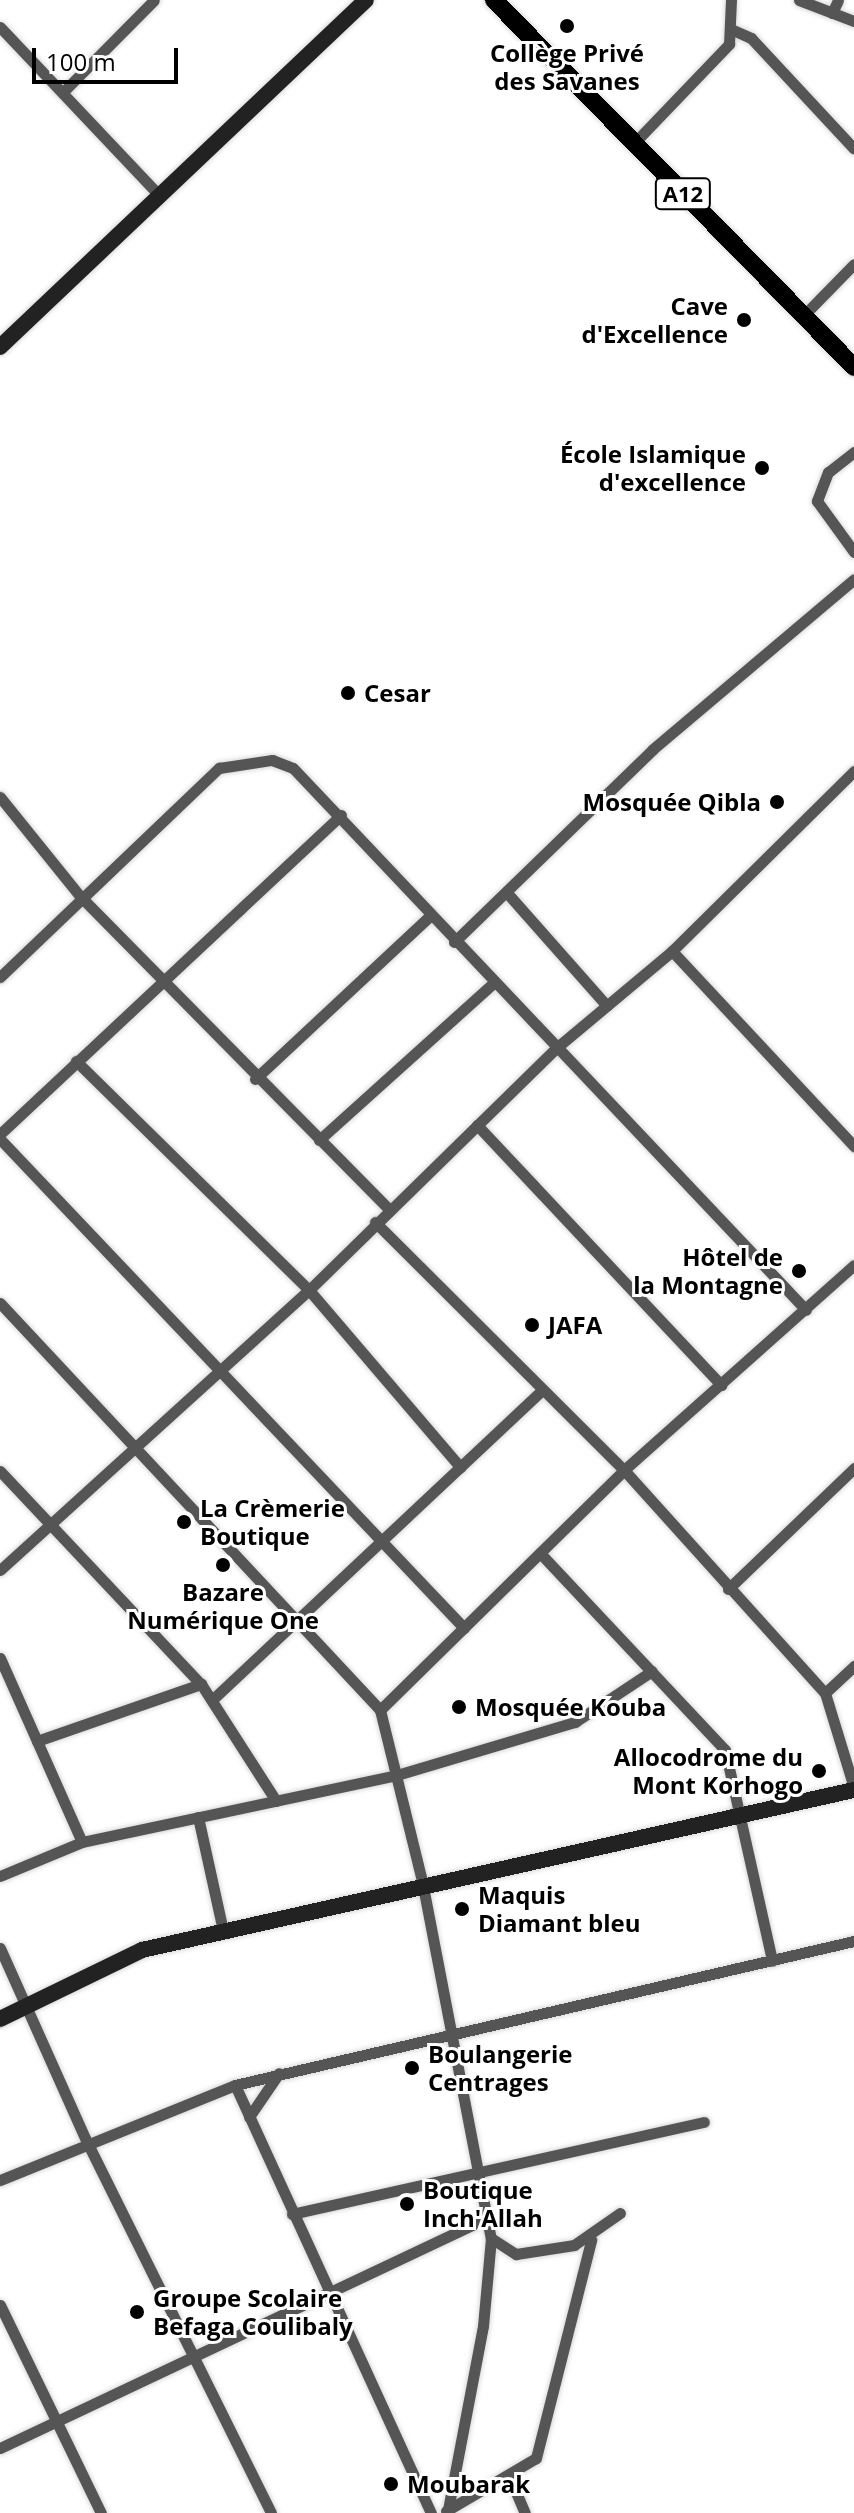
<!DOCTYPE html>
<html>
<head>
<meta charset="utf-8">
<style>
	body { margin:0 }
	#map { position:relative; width:854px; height:2513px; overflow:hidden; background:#fff; font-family:"Open Sans",sans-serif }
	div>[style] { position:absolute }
	.roads { filter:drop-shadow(0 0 2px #dbdbdb) drop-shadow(0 0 2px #dbdbdb) }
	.street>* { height:11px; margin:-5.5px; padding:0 5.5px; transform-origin:5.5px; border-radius:5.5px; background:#555 }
	.secondary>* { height:16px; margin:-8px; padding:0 8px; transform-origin:8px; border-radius:8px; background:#222 }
	.primary>* { height:18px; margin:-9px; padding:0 9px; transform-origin:9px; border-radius:9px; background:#000 }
	.dots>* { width:22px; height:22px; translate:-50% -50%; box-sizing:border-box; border:4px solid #fff; border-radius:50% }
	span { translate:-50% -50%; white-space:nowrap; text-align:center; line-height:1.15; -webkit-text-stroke:6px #fff; paint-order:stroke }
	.shield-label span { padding:2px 6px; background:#fff; border:2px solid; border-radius:6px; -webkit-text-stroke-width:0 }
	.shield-label { font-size:22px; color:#000; font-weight:700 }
	.poi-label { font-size:24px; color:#000; font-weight:700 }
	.right { translate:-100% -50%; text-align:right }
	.left { translate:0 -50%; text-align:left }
	.scale { position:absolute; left:32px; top:48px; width:146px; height:36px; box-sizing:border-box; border:4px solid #000; border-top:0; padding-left:10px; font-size:24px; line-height:28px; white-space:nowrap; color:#000; -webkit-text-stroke:6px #fff; paint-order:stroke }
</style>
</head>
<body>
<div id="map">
	<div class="roads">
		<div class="street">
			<i style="left:799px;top:0;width:59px;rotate:20.9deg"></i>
			<i style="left:832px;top:13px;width:14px;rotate:-65deg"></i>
			<i style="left:0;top:27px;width:233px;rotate:46.6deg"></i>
			<i style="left:733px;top:30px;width:20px;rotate:24deg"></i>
			<i style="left:751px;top:38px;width:151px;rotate:47.1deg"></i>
			<i style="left:63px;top:92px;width:129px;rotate:-45.3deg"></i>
			<i style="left:638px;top:139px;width:132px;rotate:-46.2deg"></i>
			<i style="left:729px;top:44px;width:44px;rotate:-87.4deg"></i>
			<i style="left:804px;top:315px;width:71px;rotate:-45.6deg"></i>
			<i style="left:854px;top:452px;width:33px;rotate:142deg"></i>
			<i style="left:828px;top:472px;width:31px;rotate:111deg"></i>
			<i style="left:817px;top:501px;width:63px;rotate:54deg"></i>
			<i style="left:0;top:797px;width:127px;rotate:51.1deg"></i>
			<i style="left:80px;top:896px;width:440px;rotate:45.4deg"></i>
			<i style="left:508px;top:894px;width:149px;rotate:48.5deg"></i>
			<i style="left:454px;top:942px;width:277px;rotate:-44.1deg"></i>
			<i style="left:653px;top:749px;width:263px;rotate:-40.2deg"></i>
			<i style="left:672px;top:951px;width:267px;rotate:47deg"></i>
			<i style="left:0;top:977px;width:303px;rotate:-43.7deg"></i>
			<i style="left:219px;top:768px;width:54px;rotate:-8.6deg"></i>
			<i style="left:272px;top:760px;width:22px;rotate:21deg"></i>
			<i style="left:293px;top:768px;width:746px;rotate:46.57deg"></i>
			<i style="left:76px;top:1061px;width:327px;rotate:44.5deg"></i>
			<i style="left:309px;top:1290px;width:233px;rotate:49.5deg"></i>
			<i style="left:255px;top:1079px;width:241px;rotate:-43deg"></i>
			<i style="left:477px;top:1125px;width:357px;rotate:46.8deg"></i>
			<i style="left:0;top:1134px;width:467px;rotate:-43.1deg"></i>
			<i style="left:0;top:1139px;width:674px;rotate:46.5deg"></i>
			<i style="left:319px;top:1140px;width:233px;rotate:-42deg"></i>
			<i style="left:375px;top:1222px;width:351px;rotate:44.9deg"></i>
			<i style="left:624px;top:1470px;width:300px;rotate:48deg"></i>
			<i style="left:825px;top:1693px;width:99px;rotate:73deg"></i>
			<i style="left:0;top:1303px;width:557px;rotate:46.96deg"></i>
			<i style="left:380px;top:1710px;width:176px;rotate:76.2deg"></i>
			<i style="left:422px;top:1881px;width:364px;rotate:79.1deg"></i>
			<i style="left:491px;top:2238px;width:88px;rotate:95.2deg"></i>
			<i style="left:483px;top:2326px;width:187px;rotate:100.8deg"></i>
			<i style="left:0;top:1471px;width:293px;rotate:46.7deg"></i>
			<i style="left:201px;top:1684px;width:139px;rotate:57.3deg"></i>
			<i style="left:540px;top:1553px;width:270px;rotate:46.8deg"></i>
			<i style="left:725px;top:1750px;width:216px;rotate:77.4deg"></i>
			<i style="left:0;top:1570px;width:417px;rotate:-42.2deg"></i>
			<i style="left:309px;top:1290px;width:344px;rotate:-44.4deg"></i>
			<i style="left:555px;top:1049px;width:153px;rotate:-39.9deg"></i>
			<i style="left:672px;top:951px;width:256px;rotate:-44.7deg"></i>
			<i style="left:728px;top:1589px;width:175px;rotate:-43.8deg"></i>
			<i style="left:0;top:1658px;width:201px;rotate:66deg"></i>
			<i style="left:825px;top:1693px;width:40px;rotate:-43deg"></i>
			<i style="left:213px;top:1699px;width:449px;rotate:-43.2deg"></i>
			<i style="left:380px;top:1710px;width:342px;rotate:-44.5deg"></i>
			<i style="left:624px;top:1470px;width:308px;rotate:-41.7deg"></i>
			<i style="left:37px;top:1741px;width:174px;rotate:-19.2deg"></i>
			<i style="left:198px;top:1817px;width:117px;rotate:77.6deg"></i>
			<i style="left:0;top:1876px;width:89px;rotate:-22.5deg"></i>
			<i style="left:82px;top:1842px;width:322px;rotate:-12deg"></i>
			<i style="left:397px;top:1775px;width:186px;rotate:-16.6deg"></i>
			<i style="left:575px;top:1722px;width:92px;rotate:-33.5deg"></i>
			<i style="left:0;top:1948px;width:210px;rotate:65.9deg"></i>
			<i style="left:86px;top:2140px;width:416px;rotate:63.6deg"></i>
			<i style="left:235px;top:2085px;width:471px;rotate:65.4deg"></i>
			<i style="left:249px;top:2117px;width:53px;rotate:-55.7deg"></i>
			<i style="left:0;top:2180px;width:253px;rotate:-22deg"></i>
			<i style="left:235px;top:2085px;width:636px;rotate:-13.1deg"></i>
			<i style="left:292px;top:2214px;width:422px;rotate:-12.6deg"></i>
			<i style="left:491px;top:2238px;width:30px;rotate:33deg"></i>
			<i style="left:516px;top:2254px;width:59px;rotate:-8.8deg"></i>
			<i style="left:574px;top:2245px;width:56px;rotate:-34.8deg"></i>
			<i style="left:0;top:2305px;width:231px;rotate:64.1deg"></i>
			<i style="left:0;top:2448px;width:539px;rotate:-25.28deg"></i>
			<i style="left:510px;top:2478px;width:38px;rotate:67deg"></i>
			<i style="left:446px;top:2511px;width:104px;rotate:-30.5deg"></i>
			<i style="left:536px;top:2458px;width:225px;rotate:-75.8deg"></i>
		</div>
		<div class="secondary">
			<i style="left:0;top:347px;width:504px;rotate:-43.47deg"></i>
			<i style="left:0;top:2019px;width:158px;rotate:-25.9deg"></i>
			<i style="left:142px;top:1950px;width:730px;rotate:-12.67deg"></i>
		</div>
		<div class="primary">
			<i style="left:494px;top:0;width:514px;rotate:45.55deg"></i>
		</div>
	</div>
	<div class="dots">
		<i style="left:567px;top:26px;background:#000"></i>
		<i style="left:744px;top:320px;background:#000"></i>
		<i style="left:762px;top:468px;background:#000"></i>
		<i style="left:348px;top:693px;background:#000"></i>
		<i style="left:777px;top:802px;background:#000"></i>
		<i style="left:799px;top:1271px;background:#000"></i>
		<i style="left:532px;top:1325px;background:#000"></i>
		<i style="left:184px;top:1522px;background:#000"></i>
		<i style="left:223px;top:1565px;background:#000"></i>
		<i style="left:459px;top:1707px;background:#000"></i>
		<i style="left:819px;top:1771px;background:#000"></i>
		<i style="left:462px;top:1909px;background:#000"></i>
		<i style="left:412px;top:2068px;background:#000"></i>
		<i style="left:407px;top:2204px;background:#000"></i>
		<i style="left:137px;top:2312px;background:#000"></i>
		<i style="left:391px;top:2484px;background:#000"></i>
	</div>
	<div class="shield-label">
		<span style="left:683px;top:194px">A12</span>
	</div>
	<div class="poi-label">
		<span style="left:567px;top:67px">Collège Privé<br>des Savanes</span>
		<span class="right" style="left:728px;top:320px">Cave<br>d'Excellence</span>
		<span class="right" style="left:746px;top:468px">École Islamique<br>d'excellence</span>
		<span class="left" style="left:364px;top:693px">Cesar</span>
		<span class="right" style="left:761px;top:802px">Mosquée Qibla</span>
		<span class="right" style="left:783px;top:1271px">Hôtel de<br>la Montagne</span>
		<span class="left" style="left:548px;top:1325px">JAFA</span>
		<span class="left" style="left:200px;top:1522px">La Crèmerie<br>Boutique</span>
		<span style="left:223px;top:1606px">Bazare<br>Numérique One</span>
		<span class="left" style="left:475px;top:1707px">Mosquée Kouba</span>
		<span class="right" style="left:803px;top:1771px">Allocodrome du<br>Mont Korhogo</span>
		<span class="left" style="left:478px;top:1909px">Maquis<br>Diamant bleu</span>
		<span class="left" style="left:428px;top:2068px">Boulangerie<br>Centrages</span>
		<span class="left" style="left:423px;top:2204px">Boutique<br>Inch'Allah</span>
		<span class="left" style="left:153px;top:2312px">Groupe Scolaire<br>Befaga Coulibaly</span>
		<span class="left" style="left:407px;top:2484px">Moubarak</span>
	</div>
	<div class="scale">100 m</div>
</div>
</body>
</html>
